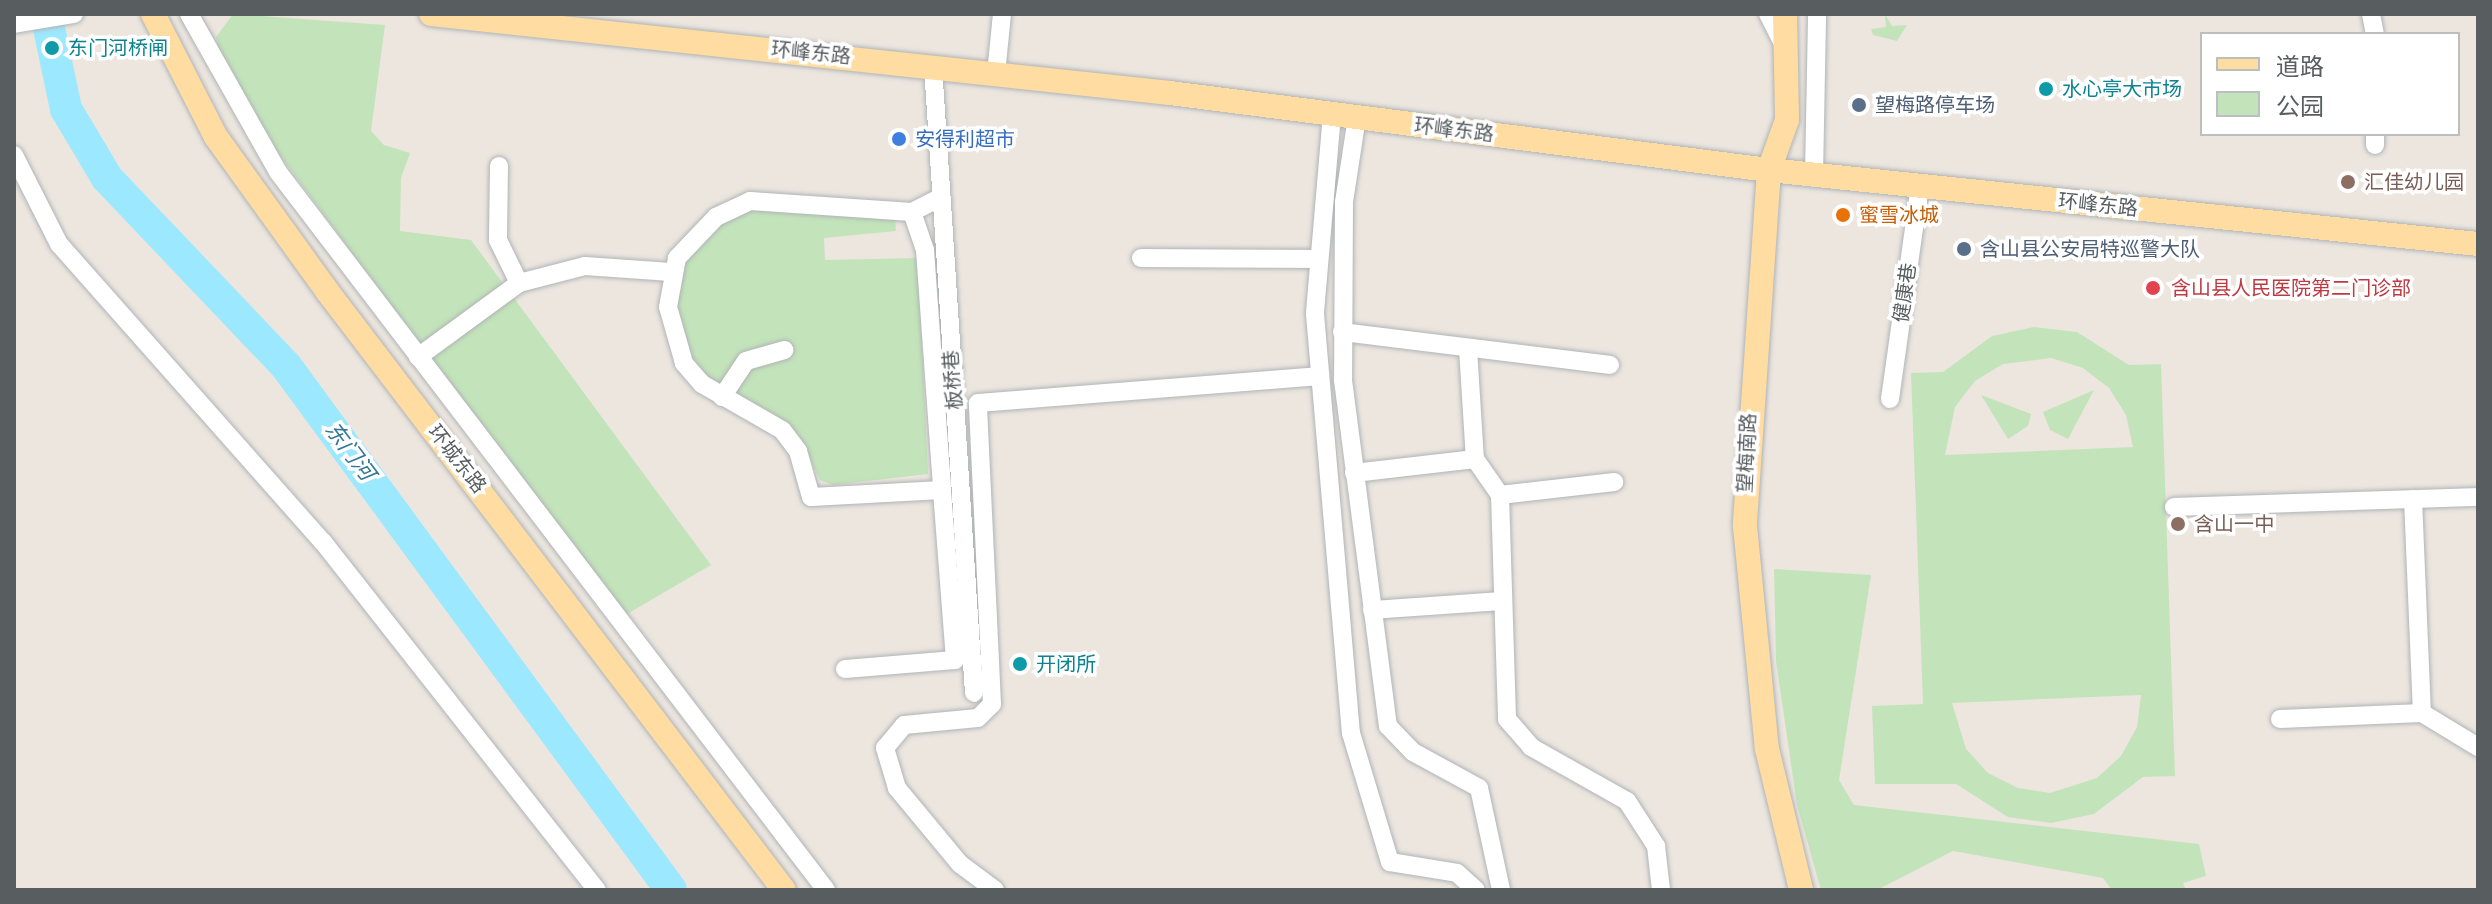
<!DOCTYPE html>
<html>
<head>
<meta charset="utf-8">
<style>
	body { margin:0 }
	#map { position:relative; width:2492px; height:904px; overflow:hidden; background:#ece6df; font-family:"Fira Sans","Noto Sans SC",sans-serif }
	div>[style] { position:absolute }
	.green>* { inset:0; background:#c3e4ba }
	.river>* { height:32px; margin:-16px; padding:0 16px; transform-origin:16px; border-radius:16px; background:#9ce8ff }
	.roads { filter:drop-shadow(0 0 2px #b0b4b7) drop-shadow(0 0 2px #b0b4b7) }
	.minor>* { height:18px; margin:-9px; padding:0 9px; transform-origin:9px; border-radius:9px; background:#fff }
	.major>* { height:24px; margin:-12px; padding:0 12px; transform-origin:12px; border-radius:12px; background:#ffdca1 }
	.dots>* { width:22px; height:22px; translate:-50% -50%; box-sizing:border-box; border:4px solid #fff; border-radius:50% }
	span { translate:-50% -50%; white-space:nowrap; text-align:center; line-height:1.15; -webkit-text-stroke:7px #fff; paint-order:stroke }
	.culture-label { font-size:20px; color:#0d838f }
	.left { translate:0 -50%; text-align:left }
	.street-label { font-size:20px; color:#585e60 }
	.service-label { font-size:20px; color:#4e5e75 }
	.shop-label { font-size:20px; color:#366cbe }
	.education-label { font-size:20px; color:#785e54 }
	.food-label { font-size:20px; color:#c56008 }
	.health-label { font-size:20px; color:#be3a42 }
	.water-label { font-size:22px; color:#337896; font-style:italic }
	.frame { position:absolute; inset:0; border:16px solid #585e60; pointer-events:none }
	.legend { position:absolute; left:2200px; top:32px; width:260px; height:104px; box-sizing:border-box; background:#fff; border:2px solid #bcbfbf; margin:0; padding:10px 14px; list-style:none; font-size:24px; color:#585e60 }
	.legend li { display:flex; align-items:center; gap:16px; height:40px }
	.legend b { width:40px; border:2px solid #bcbfbf }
</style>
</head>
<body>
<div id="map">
	<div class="green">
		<i style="clip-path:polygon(233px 14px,385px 25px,371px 131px,384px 145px,410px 153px,401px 178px,400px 231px,471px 240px,711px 565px,622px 617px,253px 119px,219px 55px,216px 37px)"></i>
		<i style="clip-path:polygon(1885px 14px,1892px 26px,1907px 25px,1897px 41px,1873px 35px,1871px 29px,1886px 27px)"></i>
		<i style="clip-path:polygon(754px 208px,895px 217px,896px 231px,824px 238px,825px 260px,918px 258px,928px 474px,833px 485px,820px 480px,800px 439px,780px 419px,707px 380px,691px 362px,674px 318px,684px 259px,710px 228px)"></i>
		<i style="clip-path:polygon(evenodd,2034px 327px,2077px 332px,2129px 365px,2161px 364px,2175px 776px,2143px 777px,2094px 814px,2051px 823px,2008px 817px,1956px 784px,1875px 784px,1872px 706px,1923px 704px,1911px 373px,1943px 372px,1992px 336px,2034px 327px,2051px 358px,2083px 368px,2109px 388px,2126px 415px,2133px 447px,1945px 455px,1955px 407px,1975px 381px,2003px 364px,2051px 358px,2034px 327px,2141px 695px,2137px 727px,2121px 756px,2097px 778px,2050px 793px,2018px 788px,1988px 773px,1966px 749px,1952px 703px,2141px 695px)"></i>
		<i style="clip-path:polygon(2094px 390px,2068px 439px,2050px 430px,2043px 412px)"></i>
		<i style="clip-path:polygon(1981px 395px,2031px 414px,2028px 426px,2008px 439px)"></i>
		<i style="clip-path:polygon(1774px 569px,1871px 575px,1839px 780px,1854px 805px,2199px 844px,2206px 876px,2183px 883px,2186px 890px,2112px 890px,2103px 878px,1953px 851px,1877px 890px,1821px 890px,1797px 805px,1776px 661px)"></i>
	</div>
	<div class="river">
		<i style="left:46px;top:14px;width:97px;rotate:78.1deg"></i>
		<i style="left:66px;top:109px;width:80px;rotate:59.3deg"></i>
		<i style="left:107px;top:178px;width:260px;rotate:46.4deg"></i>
		<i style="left:286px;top:366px;width:650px;rotate:53.69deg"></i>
	</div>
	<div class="roads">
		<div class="minor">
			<i style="left:189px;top:14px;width:181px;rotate:60.6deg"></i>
			<i style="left:278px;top:172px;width:903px;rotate:52.65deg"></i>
			<i style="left:1768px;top:14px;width:33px;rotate:63deg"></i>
			<i style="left:2371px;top:14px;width:20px;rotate:79deg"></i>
			<i style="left:14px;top:24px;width:61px;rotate:-9.5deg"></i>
			<i style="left:933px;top:66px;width:628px;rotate:86.26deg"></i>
			<i style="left:996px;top:74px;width:60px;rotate:-84.3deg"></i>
			<i style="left:1332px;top:114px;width:201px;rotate:94.9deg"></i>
			<i style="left:1315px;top:314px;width:421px;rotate:85.1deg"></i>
			<i style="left:1351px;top:733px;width:135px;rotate:73.2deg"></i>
			<i style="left:1390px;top:862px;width:68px;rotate:9.3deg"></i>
			<i style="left:1457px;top:873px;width:25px;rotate:42deg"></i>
			<i style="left:1357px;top:117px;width:86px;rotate:98.7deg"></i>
			<i style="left:1344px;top:202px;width:178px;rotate:90.3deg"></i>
			<i style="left:1343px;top:380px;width:349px;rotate:82.6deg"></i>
			<i style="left:1388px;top:726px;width:36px;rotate:46deg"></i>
			<i style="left:1413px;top:752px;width:75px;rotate:28.6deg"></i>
			<i style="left:1479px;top:788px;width:104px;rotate:77.8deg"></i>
			<i style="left:2375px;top:145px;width:11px;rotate:-90deg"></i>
			<i style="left:14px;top:155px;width:100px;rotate:63.2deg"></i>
			<i style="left:59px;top:244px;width:398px;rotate:48.5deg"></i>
			<i style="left:323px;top:542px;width:443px;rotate:51.8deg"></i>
			<i style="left:499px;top:166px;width:74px;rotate:90.8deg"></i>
			<i style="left:498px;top:240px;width:48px;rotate:64deg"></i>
			<i style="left:1814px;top:175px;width:161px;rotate:-88.9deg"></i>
			<i style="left:912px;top:212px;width:40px;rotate:71.1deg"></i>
			<i style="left:925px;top:250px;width:241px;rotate:85.9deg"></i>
			<i style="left:942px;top:490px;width:131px;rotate:176.9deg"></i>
			<i style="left:811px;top:497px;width:48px;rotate:-105.8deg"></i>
			<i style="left:798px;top:451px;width:26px;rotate:-127deg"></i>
			<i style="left:782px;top:430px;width:92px;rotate:-150.1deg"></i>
			<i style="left:702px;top:384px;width:28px;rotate:-131deg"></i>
			<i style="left:684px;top:363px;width:58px;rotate:-105.9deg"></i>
			<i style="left:668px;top:307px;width:50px;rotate:-79.6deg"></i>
			<i style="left:677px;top:258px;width:57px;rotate:-46.4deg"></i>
			<i style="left:716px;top:217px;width:38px;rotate:-25deg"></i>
			<i style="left:750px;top:201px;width:162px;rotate:3.9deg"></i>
			<i style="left:912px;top:212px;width:33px;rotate:-27deg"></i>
			<i style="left:1141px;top:258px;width:173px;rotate:0.3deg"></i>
			<i style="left:1342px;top:332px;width:270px;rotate:7deg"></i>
			<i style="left:1468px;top:349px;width:110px;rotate:86.4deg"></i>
			<i style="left:1475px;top:459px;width:44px;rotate:55.2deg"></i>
			<i style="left:1500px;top:495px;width:224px;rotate:88.2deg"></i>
			<i style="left:1507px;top:719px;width:37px;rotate:49deg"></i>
			<i style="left:1531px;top:747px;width:110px;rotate:29.4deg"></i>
			<i style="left:1627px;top:801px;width:54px;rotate:57.2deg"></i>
			<i style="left:1656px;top:846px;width:44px;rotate:83.5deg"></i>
			<i style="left:418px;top:357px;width:125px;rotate:-36.2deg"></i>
			<i style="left:519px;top:283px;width:68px;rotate:-14.4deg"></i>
			<i style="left:585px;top:266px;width:86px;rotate:4deg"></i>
			<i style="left:722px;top:397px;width:43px;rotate:-56.3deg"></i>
			<i style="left:746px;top:361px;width:40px;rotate:-16deg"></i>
			<i style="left:1890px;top:399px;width:215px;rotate:-82deg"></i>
			<i style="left:1354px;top:473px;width:122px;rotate:-6.6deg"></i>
			<i style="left:1500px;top:495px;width:115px;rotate:-6.5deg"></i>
			<i style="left:2413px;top:499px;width:214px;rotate:87.6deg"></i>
			<i style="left:2174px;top:507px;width:304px;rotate:-1.9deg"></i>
			<i style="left:1372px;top:610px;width:128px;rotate:-4deg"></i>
			<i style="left:845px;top:669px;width:110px;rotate:-4.7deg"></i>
			<i style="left:955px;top:660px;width:170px;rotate:-94.4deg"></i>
			<i style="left:2280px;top:719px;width:142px;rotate:-2.4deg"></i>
			<i style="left:2422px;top:713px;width:66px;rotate:31.3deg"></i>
			<i style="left:995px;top:890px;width:44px;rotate:-143.4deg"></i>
			<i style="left:960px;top:864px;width:99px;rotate:-129.7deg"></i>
			<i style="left:897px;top:788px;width:42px;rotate:-106.7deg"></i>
			<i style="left:885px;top:748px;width:30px;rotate:-50deg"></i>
			<i style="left:904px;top:725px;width:74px;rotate:-5.4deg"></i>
			<i style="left:978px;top:718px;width:20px;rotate:-45deg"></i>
			<i style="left:992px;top:704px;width:301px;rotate:-92.7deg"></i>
			<i style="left:978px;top:403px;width:341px;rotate:-4.5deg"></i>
		</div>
		<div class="major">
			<i style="left:153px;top:14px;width:138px;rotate:62.9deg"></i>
			<i style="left:216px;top:137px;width:190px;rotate:54.2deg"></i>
			<i style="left:327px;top:291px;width:753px;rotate:52.66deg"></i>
			<i style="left:431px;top:14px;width:743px;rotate:6.1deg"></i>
			<i style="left:1170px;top:93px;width:604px;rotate:7.33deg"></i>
			<i style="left:1769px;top:170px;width:713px;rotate:5.96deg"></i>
			<i style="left:1785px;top:14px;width:106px;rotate:88.9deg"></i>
			<i style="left:1787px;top:120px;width:53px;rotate:109.8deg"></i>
			<i style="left:1769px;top:170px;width:357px;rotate:93.9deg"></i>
			<i style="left:1745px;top:526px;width:224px;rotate:84.4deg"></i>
			<i style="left:1767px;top:749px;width:145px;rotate:76.4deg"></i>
		</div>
	</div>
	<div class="dots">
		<i style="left:52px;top:48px;background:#0f9aa8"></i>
		<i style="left:2046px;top:89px;background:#0f9aa8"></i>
		<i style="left:1859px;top:105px;background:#5c6f8a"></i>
		<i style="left:899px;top:139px;background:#3f7fe0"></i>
		<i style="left:2348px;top:182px;background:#8d6e63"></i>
		<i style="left:1843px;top:215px;background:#e8710a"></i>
		<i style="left:1964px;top:249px;background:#5c6f8a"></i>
		<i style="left:2153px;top:288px;background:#e0444e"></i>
		<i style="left:2178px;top:524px;background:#8d6e63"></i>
		<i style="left:1020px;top:664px;background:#0f9aa8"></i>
	</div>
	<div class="culture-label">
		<span class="left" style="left:68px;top:48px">东门河桥闸</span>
		<span class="left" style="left:2062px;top:89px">水心亭大市场</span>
		<span class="left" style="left:1036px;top:664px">开闭所</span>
	</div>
	<div class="street-label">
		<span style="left:811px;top:53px;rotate:6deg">环峰东路</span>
		<span style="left:1454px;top:130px;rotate:7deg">环峰东路</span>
		<span style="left:2098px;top:205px;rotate:6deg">环峰东路</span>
		<span style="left:1905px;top:293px;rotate:-82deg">健康巷</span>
		<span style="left:953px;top:380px;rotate:-94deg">板桥巷</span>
		<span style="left:1747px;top:453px;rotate:-87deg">望梅南路</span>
		<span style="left:457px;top:459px;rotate:52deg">环城东路</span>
	</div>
	<div class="service-label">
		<span class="left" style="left:1875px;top:105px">望梅路停车场</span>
		<span class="left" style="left:1980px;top:249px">含山县公安局特巡警大队</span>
	</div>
	<div class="shop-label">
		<span class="left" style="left:915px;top:139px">安得利超市</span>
	</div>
	<div class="education-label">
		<span class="left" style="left:2364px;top:182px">汇佳幼儿园</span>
		<span class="left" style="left:2194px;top:524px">含山一中</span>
	</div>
	<div class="food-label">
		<span class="left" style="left:1859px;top:215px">蜜雪冰城</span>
	</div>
	<div class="health-label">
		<span class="left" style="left:2171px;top:288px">含山县人民医院第二门诊部</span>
	</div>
	<div class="water-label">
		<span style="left:350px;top:451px;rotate:53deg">东门河</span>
	</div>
	<div class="frame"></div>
	<ul class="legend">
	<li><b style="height:10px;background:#ffdca1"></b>道路</li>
	<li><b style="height:22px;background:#c3e4ba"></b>公园</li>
	</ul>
</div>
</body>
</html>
